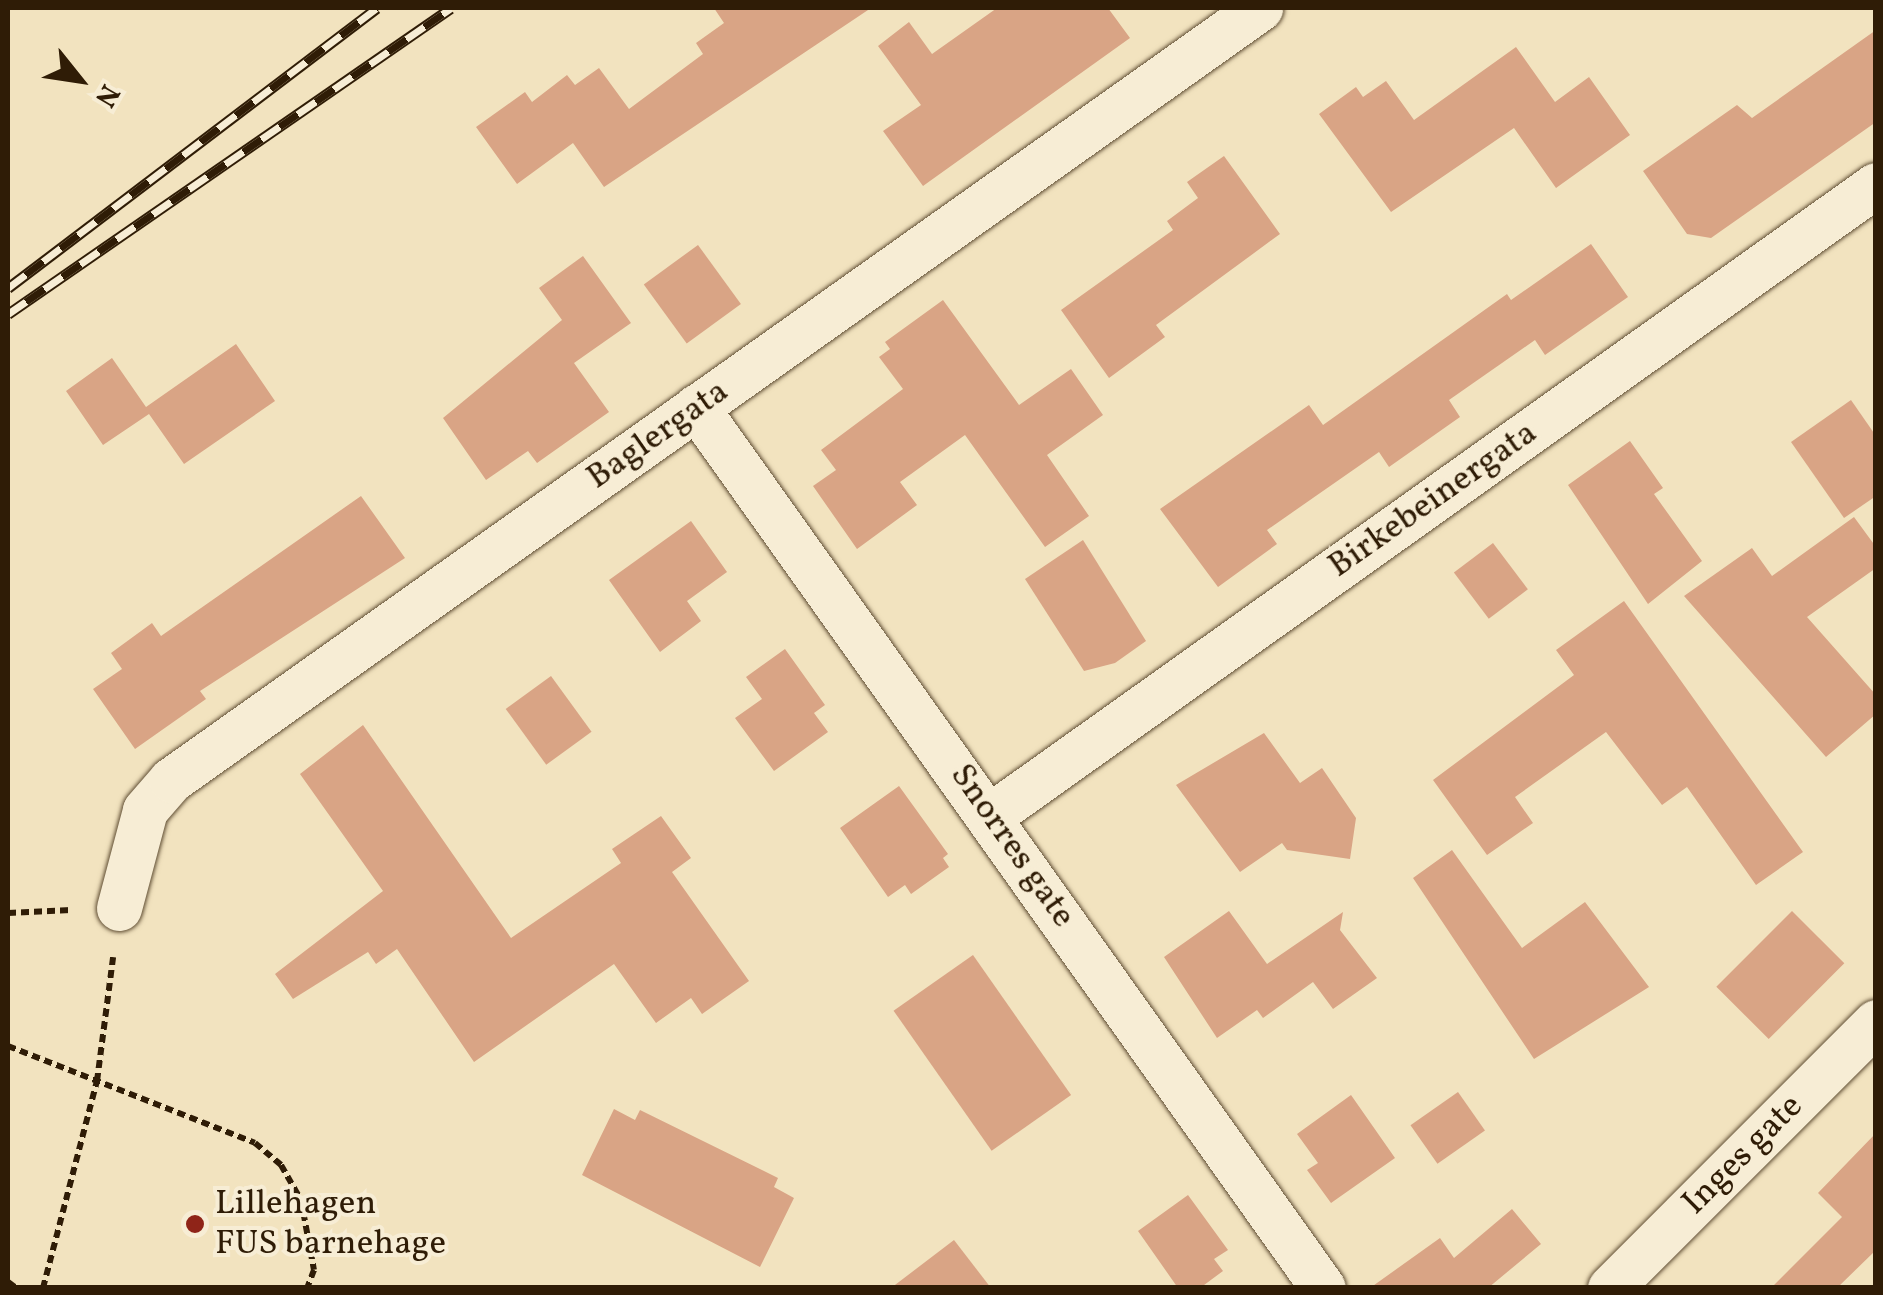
<!DOCTYPE html>
<html>
<head>
<meta charset="utf-8">
<style>
	body { margin:0 }
	#map { position:relative; width:1883px; height:1295px; overflow:hidden; background:#f2e3bf; font-family:Vollkorn,serif }
	div>[style] { position:absolute }
	.building>* { inset:0; background:#d9a485; transform-origin:0 0 }
	.path>* { height:6px; margin-top:-3px; transform-origin:0; background:repeating-linear-gradient(90deg,#2f1c06 0 8px,transparent 0 13px) }
	.roads { filter:drop-shadow(0 0 2px #604e34) drop-shadow(0 0 2px #604e34) }
	.minor>* { height:45px; margin:-22.5px; padding:0 22.5px; transform-origin:22.5px; border-radius:22.5px; background:#f7edd5 }
	.rail>* { height:11px; margin-top:-5.5px; transform-origin:0; background:repeating-linear-gradient(90deg,#f7edd5 0 22px,#2f1c06 0 44px); box-sizing:border-box; border-block:2px solid #2f1c06 }
	.dots>* { width:28px; height:28px; translate:-50% -50%; box-sizing:border-box; border:5px solid #f7edd5; border-radius:50% }
	span { translate:-50% -50%; white-space:nowrap; text-align:center; line-height:1.15; -webkit-text-stroke:8px #f7edd5; paint-order:stroke }
	.street-label { font-size:35px; color:#2f1c06 }
	.poi-label { font-size:35px; color:#2f1c06 }
	.left { translate:0 -50%; text-align:left }
	.frame { position:absolute; inset:0; border:10px solid #2f1c06; pointer-events:none }
	.north { position:absolute; left:30px; top:30px; width:100px; height:100px; -webkit-text-stroke:8px #f7edd5; paint-order:stroke; rotate:120deg; font-size:28px; font-weight:700; line-height:40px; text-align:center; color:#2f1c06 }
	.north::after { content:''; display:block; margin:auto; width:35px; height:45px; background:#2f1c06; clip-path:polygon(50% 0,100% 100%,50% 72%,0 100%) }
</style>
</head>
<body>
<div id="map">
	<div class="building">
		<i style="clip-path:polygon(714px 8px,871px 8px,604px 187px,573px 143px,517px 184px,476px 127px,525px 92px,532px 102px,567px 75px,575px 85px,599px 68px,629px 109px,703px 54px,696px 43px,724px 23px)"></i>
		<i style="clip-path:polygon(997px 8px,1108px 8px,1130px 38px,923px 186px,883px 131px,921px 105px,878px 46px,909px 22px,932px 54px)"></i>
		<i style="clip-path:polygon(1876px 30px,1876px 122px,1711px 238px,1687px 234px,1643px 171px,1737px 105px,1752px 118px)"></i>
		<i style="clip-path:polygon(1516px 47px,1555px 102px,1589px 77px,1630px 135px,1556px 188px,1514px 128px,1391px 212px,1319px 114px,1356px 87px,1363px 97px,1386px 81px,1414px 120px)"></i>
		<i style="clip-path:polygon(1224px 156px,1280px 234px,1156px 325px,1165px 337px,1109px 378px,1061px 310px,1173px 230px,1167px 221px,1198px 198px,1187px 182px)"></i>
		<i style="clip-path:polygon(1591px 244px,1628px 297px,1545px 355px,1535px 340px,1449px 400px,1460px 417px,1389px 467px,1379px 452px,1267px 530px,1277px 544px,1218px 587px,1160px 509px,1309px 405px,1323px 425px,1507px 294px,1511px 300px)"></i>
		<i style="left:698px;top:245px;width:73px;height:67px;rotate:54deg"></i>
		<i style="clip-path:polygon(583px 256px,631px 323px,574px 363px,609px 412px,537px 463px,528px 451px,486px 480px,443px 418px,562px 320px,539px 288px)"></i>
		<i style="clip-path:polygon(943px 300px,1019px 405px,1071px 369px,1103px 415px,1047px 455px,1089px 516px,1045px 547px,965px 435px,900px 482px,917px 505px,857px 549px,813px 486px,836px 470px,821px 450px,903px 389px,879px 357px,890px 349px,885px 342px)"></i>
		<i style="clip-path:polygon(236px 344px,275px 401px,184px 464px,149px 414px,103px 445px,66px 391px,112px 358px,146px 407px)"></i>
		<i style="clip-path:polygon(1851px 400px,1876px 436px,1876px 496px,1844px 518px,1791px 442px)"></i>
		<i style="clip-path:polygon(1630px 441px,1663px 488px,1654px 494px,1702px 561px,1648px 604px,1568px 485px)"></i>
		<i style="clip-path:polygon(361px 496px,405px 558px,200px 691px,206px 699px,135px 749px,93px 689px,122px 669px,111px 653px,152px 623px,161px 636px)"></i>
		<i style="clip-path:polygon(1854px 517px,1876px 547px,1876px 568px,1807px 617px,1876px 695px,1876px 714px,1826px 757px,1684px 596px,1752px 548px,1772px 576px)"></i>
		<i style="clip-path:polygon(691px 521px,727px 572px,687px 601px,701px 621px,660px 652px,609px 580px)"></i>
		<i style="clip-path:polygon(1083px 540px,1146px 641px,1115px 663px,1084px 671px,1025px 579px)"></i>
		<i style="left:1493px;top:543px;width:58px;height:49px;rotate:53deg"></i>
		<i style="clip-path:polygon(1624px 601px,1803px 852px,1756px 885px,1687px 787px,1662px 805px,1606px 732px,1515px 797px,1533px 823px,1487px 855px,1433px 780px,1574px 675px,1556px 650px)"></i>
		<i style="clip-path:polygon(785px 649px,825px 705px,814px 713px,828px 732px,774px 771px,735px 718px,762px 699px,746px 677px)"></i>
		<i style="left:551px;top:676px;width:69px;height:56px;rotate:54deg"></i>
		<i style="clip-path:polygon(363px 725px,511px 938px,621px 863px,612px 849px,661px 816px,691px 858px,672px 872px,749px 981px,702px 1014px,691px 998px,656px 1023px,614px 964px,474px 1062px,397px 949px,376px 964px,368px 952px,293px 999px,275px 974px,383px 891px,300px 774px)"></i>
		<i style="clip-path:polygon(1264px 733px,1300px 783px,1322px 768px,1356px 818px,1350px 859px,1287px 850px,1282px 843px,1240px 872px,1176px 785px)"></i>
		<i style="clip-path:polygon(899px 786px,948px 854px,943px 858px,949px 867px,911px 894px,905px 885px,888px 897px,840px 828px)"></i>
		<i style="clip-path:polygon(1452px 850px,1522px 948px,1585px 902px,1649px 987px,1534px 1059px,1413px 878px)"></i>
		<i style="clip-path:polygon(1229px 911px,1267px 964px,1343px 912px,1340px 930px,1377px 978px,1333px 1009px,1313px 982px,1263px 1018px,1257px 1010px,1217px 1038px,1164px 957px)"></i>
		<i style="left:1792px;top:911px;width:74px;height:107px;rotate:45deg"></i>
		<i style="left:973px;top:955px;width:171px;height:97px;rotate:55deg"></i>
		<i style="left:1458px;top:1092px;width:47px;height:58px;rotate:55deg"></i>
		<i style="clip-path:polygon(1351px 1095px,1395px 1158px,1331px 1203px,1307px 1170px,1318px 1163px,1297px 1134px)"></i>
		<i style="clip-path:polygon(614px 1109px,635px 1120px,640px 1110px,778px 1178px,774px 1187px,794px 1198px,760px 1267px,582px 1175px)"></i>
		<i style="clip-path:polygon(1876px 1133px,1876px 1250px,1837px 1288px,1771px 1288px,1842px 1217px,1818px 1193px)"></i>
		<i style="clip-path:polygon(1188px 1195px,1228px 1250px,1214px 1259px,1223px 1271px,1200px 1288px,1178px 1288px,1138px 1231px)"></i>
		<i style="clip-path:polygon(1512px 1209px,1541px 1244px,1488px 1288px,1370px 1288px,1440px 1238px,1454px 1258px)"></i>
		<i style="clip-path:polygon(954px 1240px,991px 1288px,891px 1288px)"></i>
	</div>
	<div class="path">
		<i style="left:8px;top:913px;width:63px;rotate:-2.7deg"></i>
		<i style="left:8px;top:1046px;width:265px;rotate:21.4deg"></i>
		<i style="left:255px;top:1143px;width:34px;rotate:40deg"></i>
		<i style="left:281px;top:1165px;width:40px;rotate:60.3deg"></i>
		<i style="left:301px;top:1200px;width:71px;rotate:79.5deg"></i>
		<i style="left:314px;top:1270px;width:19px;rotate:111deg"></i>
		<i style="left:8px;top:1282px;width:10px;rotate:37deg"></i>
		<i style="left:43px;top:1288px;width:214px;rotate:-75.4deg"></i>
		<i style="left:97px;top:1081px;width:125px;rotate:-82.6deg"></i>
	</div>
	<div class="roads">
		<div class="minor">
			<i style="left:696px;top:407px;width:1081px;rotate:54.56deg"></i>
			<i style="left:991px;top:815px;width:1086px;rotate:-35.45deg"></i>
			<i style="left:119px;top:908px;width:101px;rotate:-75.1deg"></i>
			<i style="left:145px;top:810px;width:40px;rotate:-49deg"></i>
			<i style="left:171px;top:780px;width:1335px;rotate:-35.33deg"></i>
			<i style="left:1610px;top:1288px;width:376px;rotate:-45deg"></i>
		</div>
	</div>
	<div class="rail">
		<i style="left:8px;top:288px;width:463px;rotate:-37.2deg"></i>
		<i style="left:8px;top:314px;width:538px;rotate:-34.63deg"></i>
	</div>
	<div class="dots">
		<i style="left:195px;top:1224px;background:#8f2418"></i>
	</div>
	<div class="street-label">
		<span style="left:658px;top:435px;rotate:-35deg">Baglergata</span>
		<span style="left:1433px;top:500px;rotate:-35deg">Birkebeinergata</span>
		<span style="left:1012px;top:846px;rotate:55deg">Snorres gate</span>
		<span style="left:1743px;top:1155px;rotate:-45deg">Inges gate</span>
	</div>
	<div class="poi-label">
		<span class="left" style="left:215px;top:1224px">Lillehagen<br>FUS barnehage</span>
	</div>
	<div class="frame"></div>
	<div class="north">N</div>
</div>
</body>
</html>
